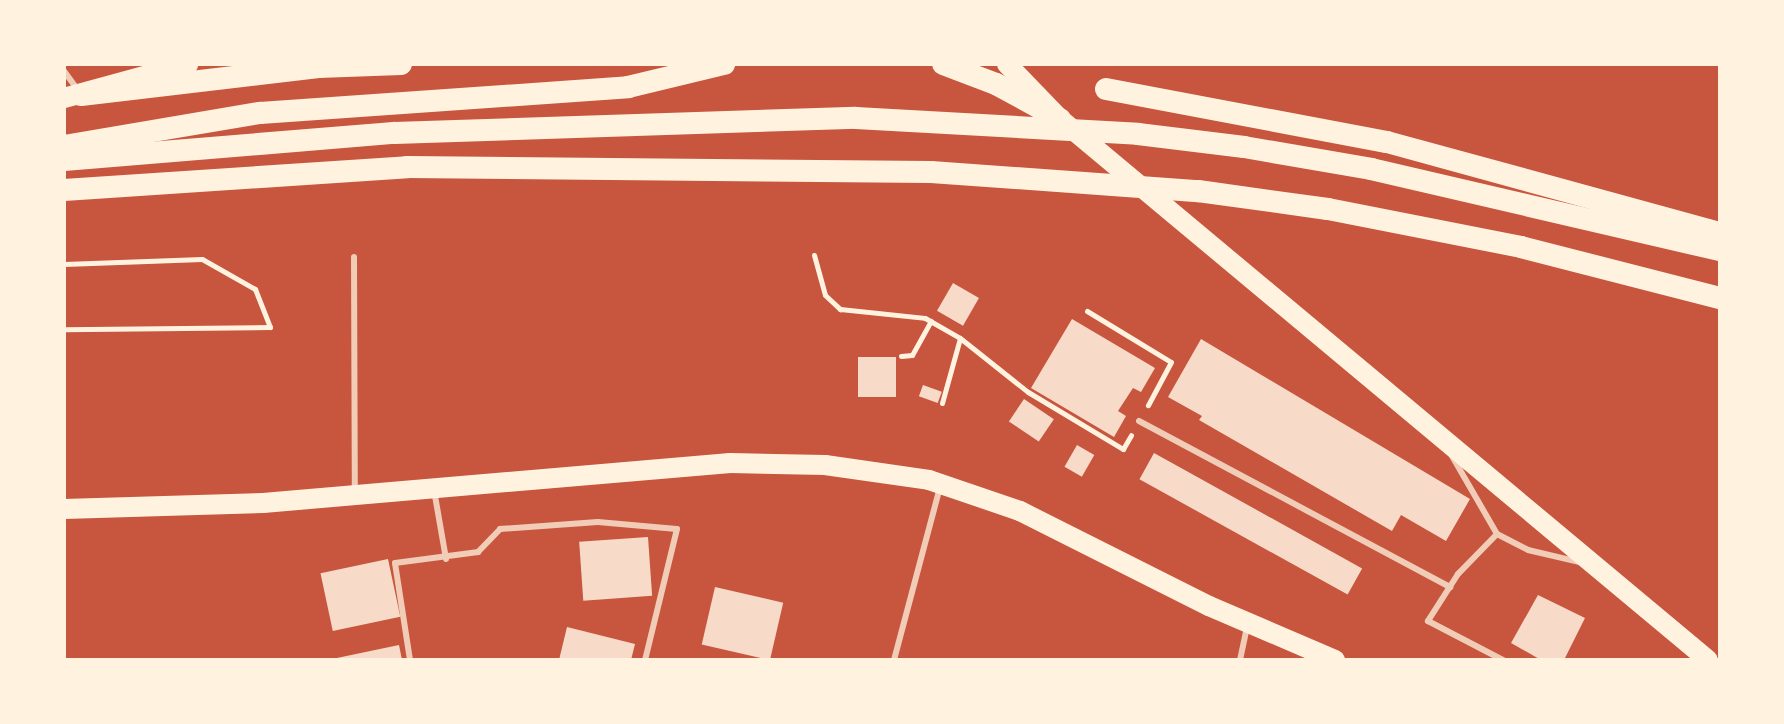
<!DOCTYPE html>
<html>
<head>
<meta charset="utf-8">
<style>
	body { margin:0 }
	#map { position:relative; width:1784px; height:724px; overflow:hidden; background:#c8553d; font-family:"IBM Plex Serif",serif }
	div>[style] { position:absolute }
	.building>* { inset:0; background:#f7dbc8; transform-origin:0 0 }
	.path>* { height:5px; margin:-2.5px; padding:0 2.5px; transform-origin:2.5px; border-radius:2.5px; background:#fff3e0 }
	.service>* { height:6px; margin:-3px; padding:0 3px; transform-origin:3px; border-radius:3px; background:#f1ccb7 }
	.primary>* { height:20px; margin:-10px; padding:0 10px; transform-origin:10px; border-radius:10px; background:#fff3e0 }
	.trunk>* { height:22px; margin:-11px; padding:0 11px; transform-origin:11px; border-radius:11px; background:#fff3e0 }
	span { translate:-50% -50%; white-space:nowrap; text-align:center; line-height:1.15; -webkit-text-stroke:8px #fff3e0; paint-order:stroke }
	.frame { position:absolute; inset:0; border:66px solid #fff3e0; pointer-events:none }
</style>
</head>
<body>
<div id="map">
	<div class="building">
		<i style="left:953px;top:283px;width:30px;height:32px;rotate:30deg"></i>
		<i style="clip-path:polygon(1072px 319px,1155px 368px,1141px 392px,1133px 388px,1118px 411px,1126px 416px,1114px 437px,1031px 388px)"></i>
		<i style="clip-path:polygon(1201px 339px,1470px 499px,1446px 541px,1401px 515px,1392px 531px,1199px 420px,1202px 416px,1168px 397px)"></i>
		<i style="left:858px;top:357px;width:38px;height:40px"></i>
		<i style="left:923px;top:385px;width:20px;height:12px;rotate:20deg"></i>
		<i style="left:1024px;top:399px;width:36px;height:27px;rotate:34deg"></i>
		<i style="left:1077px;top:445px;width:20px;height:25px;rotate:30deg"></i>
		<i style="left:1154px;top:453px;width:238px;height:30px;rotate:29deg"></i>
		<i style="left:648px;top:537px;width:59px;height:69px;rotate:86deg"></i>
		<i style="left:388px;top:559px;width:59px;height:69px;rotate:78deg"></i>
		<i style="left:715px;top:587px;width:70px;height:59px;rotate:13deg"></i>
		<i style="clip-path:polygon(1538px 595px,1585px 618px,1564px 660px,1541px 660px,1511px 643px)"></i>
		<i style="clip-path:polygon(567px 627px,635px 644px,631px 660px,559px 660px)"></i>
		<i style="clip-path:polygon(399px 645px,402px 660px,332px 660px,332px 659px)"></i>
	</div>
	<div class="path">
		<i style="left:814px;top:255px;width:41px;rotate:74.6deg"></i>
		<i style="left:825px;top:295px;width:21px;rotate:43deg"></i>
		<i style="left:840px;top:309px;width:85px;rotate:6deg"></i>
		<i style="left:925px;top:318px;width:40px;rotate:29.7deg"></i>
		<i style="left:960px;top:338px;width:87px;rotate:38.5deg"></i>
		<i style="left:1028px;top:392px;width:111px;rotate:31deg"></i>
		<i style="left:1123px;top:449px;width:16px;rotate:-60deg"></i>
		<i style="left:64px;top:264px;width:138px;rotate:-2.1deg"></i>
		<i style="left:202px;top:259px;width:61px;rotate:29.5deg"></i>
		<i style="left:255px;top:289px;width:41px;rotate:68.5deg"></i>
		<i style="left:270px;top:327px;width:206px;rotate:179.4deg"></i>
		<i style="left:1087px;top:311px;width:98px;rotate:31.3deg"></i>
		<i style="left:1171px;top:362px;width:49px;rotate:118.1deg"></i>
		<i style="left:901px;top:356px;width:11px;rotate:-5deg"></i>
		<i style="left:912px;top:355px;width:39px;rotate:-61deg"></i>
		<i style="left:942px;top:403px;width:67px;rotate:-74.5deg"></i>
	</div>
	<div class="service">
		<i style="left:64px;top:71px;width:22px;rotate:54deg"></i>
		<i style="left:354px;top:257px;width:234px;rotate:89.8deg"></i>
		<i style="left:1139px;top:421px;width:353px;rotate:28.1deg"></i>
		<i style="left:1452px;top:456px;width:90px;rotate:60deg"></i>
		<i style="left:1497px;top:534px;width:35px;rotate:27deg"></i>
		<i style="left:1528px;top:550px;width:52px;rotate:13.2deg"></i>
		<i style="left:434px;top:490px;width:70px;rotate:80.1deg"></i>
		<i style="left:1497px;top:534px;width:56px;rotate:134.3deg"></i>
		<i style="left:1458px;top:574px;width:56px;rotate:122.6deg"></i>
		<i style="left:1428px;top:621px;width:85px;rotate:27.5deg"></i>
		<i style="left:410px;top:660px;width:98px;rotate:-98.8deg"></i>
		<i style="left:395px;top:563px;width:84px;rotate:-7.5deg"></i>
		<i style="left:478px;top:552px;width:32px;rotate:-46deg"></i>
		<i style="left:500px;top:529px;width:98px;rotate:-4.1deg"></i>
		<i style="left:598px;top:522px;width:79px;rotate:5.1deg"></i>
		<i style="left:677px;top:529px;width:135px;rotate:103.7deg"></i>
		<i style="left:894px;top:660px;width:179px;rotate:-75.1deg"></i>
		<i style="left:1240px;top:660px;width:34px;rotate:-78deg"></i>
	</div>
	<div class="primary">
		<i style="left:1007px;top:64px;width:76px;rotate:46.1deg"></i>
		<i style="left:1060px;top:119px;width:844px;rotate:39.86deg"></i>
		<i style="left:64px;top:98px;width:129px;rotate:-15.3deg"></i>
		<i style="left:64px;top:509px;width:199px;rotate:-1.7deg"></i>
		<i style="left:263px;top:503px;width:469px;rotate:-4.9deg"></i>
		<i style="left:730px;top:463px;width:95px;rotate:1.2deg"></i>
		<i style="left:825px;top:465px;width:105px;rotate:8.2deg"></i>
		<i style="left:929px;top:480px;width:96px;rotate:18.8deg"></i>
		<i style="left:1020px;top:511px;width:212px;rotate:26.7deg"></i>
		<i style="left:1209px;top:606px;width:137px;rotate:23.2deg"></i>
	</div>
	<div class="trunk">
		<i style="left:943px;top:64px;width:57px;rotate:20.7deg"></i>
		<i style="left:996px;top:84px;width:73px;rotate:28.7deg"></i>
		<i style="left:1106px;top:89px;width:286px;rotate:10.7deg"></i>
		<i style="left:1387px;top:142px;width:345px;rotate:15.3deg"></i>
		<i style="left:81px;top:95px;width:239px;rotate:-6.7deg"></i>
		<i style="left:318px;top:67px;width:83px;rotate:-2.1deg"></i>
		<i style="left:64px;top:146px;width:199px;rotate:-9.6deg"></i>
		<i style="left:260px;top:113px;width:369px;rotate:-4deg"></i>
		<i style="left:628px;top:87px;width:99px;rotate:-13.5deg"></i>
		<i style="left:64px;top:160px;width:331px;rotate:-4.7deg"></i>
		<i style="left:394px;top:133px;width:462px;rotate:-1.9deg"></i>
		<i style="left:856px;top:118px;width:282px;rotate:3.2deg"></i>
		<i style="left:1138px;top:134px;width:107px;rotate:7deg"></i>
		<i style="left:1244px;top:147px;width:129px;rotate:9.8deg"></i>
		<i style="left:1371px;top:169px;width:358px;rotate:13.1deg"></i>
		<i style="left:64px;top:190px;width:344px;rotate:-3.8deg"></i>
		<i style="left:407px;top:167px;width:524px;rotate:0.55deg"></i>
		<i style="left:931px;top:172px;width:268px;rotate:4.1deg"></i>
		<i style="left:1198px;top:191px;width:131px;rotate:7.9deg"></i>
		<i style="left:1328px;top:209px;width:197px;rotate:11.1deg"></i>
		<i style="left:1521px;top:247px;width:205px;rotate:14.4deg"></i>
	</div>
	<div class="frame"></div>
</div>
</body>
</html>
